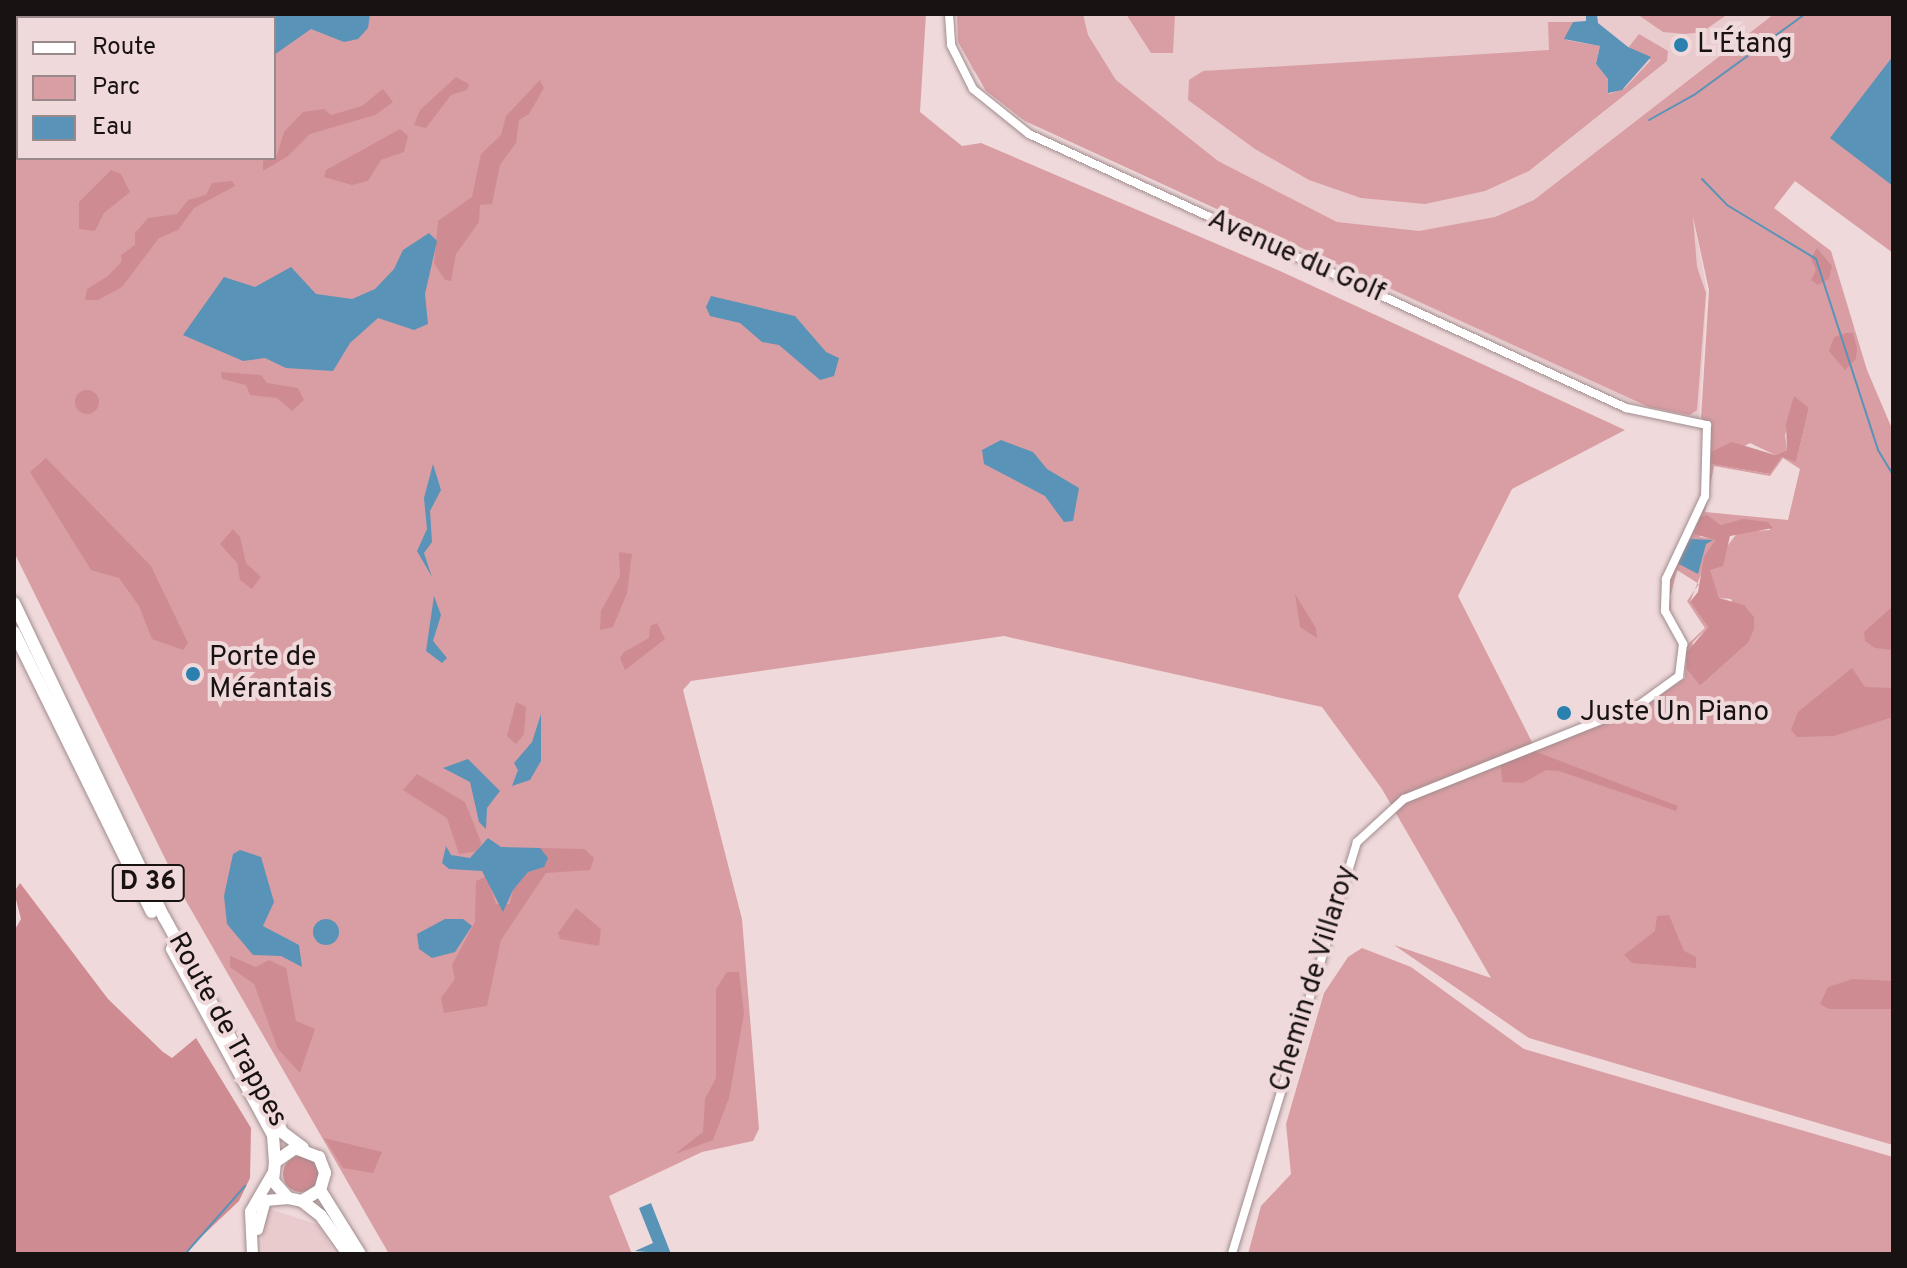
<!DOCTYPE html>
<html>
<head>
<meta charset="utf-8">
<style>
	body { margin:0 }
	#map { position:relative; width:1907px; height:1268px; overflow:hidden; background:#efd9da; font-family:Overpass,sans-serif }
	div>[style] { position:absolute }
	.built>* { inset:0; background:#e9cacd }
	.green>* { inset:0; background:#d99ea3 }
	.forest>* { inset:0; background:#ce8b91 }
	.round { border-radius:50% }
	.water>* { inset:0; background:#5993b7 }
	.stream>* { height:2px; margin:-1px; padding:0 1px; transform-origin:1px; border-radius:1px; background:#5993b7 }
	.roads { filter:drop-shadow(0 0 2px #a18c8e) drop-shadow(0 0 2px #a18c8e) }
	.street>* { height:8px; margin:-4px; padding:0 4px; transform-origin:4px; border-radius:4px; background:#fff }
	.secondary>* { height:11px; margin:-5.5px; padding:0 5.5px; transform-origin:5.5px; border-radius:5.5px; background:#fff }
	.primary>* { height:12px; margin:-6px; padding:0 6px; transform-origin:6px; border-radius:6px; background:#fff }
	.dots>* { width:22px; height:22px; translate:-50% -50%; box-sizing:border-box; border:4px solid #efd9da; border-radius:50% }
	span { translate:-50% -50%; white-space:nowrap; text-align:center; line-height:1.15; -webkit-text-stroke:8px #efd9da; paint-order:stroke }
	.shield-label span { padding:2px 6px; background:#efd9da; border:2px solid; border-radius:6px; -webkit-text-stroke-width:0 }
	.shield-label { font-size:26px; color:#191212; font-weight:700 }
	.poi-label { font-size:28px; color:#191212 }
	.left { translate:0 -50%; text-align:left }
	.street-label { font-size:28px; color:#191212 }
	.frame { position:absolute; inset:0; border:16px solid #191212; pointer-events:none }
	.legend { position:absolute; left:16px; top:16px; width:260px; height:144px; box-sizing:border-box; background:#efd9da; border:2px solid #99898a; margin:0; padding:10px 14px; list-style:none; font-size:24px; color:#191212 }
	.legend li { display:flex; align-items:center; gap:16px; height:40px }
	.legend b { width:40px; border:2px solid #99898a }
</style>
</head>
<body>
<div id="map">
	<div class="built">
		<i style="clip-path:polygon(963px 14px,1803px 14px,1681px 154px,1707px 291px,1699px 420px,1636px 404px,1016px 116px,971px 68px)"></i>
		<i style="clip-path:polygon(267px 1208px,318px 1225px,335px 1254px,263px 1254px,261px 1228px)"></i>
	</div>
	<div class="green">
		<i style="clip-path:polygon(evenodd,14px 14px,926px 14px,920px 112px,962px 146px,981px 143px,1280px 271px,1625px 430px,1512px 489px,1458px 596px,1536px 750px,1645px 706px,1685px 678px,1686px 647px,1672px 622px,1669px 579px,1702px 508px,1710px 425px,1701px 418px,1709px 290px,1693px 217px,1697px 267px,1706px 293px,1697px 410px,1690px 415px,1649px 407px,1025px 121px,986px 91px,958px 42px,957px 14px,1083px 14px,1088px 35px,1116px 80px,1218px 161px,1337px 222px,1419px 231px,1495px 217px,1534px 200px,1774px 14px,1893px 14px,1893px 253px,1795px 181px,1774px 208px,1831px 251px,1867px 370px,1893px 431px,1893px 1145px,1529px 1038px,1394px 945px,1491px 978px,1382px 789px,1322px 707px,1004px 636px,691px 681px,683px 690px,742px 919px,759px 1129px,753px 1141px,702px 1152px,609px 1196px,632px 1254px,389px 1254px,186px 901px,14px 552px,14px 14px,18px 18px,274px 18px,274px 158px,18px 158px,18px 18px,14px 14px,1809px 408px,1796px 461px,1782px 457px,1770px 474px,1711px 464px,1750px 443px,1775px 455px,1787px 450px,1785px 435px,1792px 413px,1809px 408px,14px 14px,1783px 458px,1800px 469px,1788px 520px,1705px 512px,1714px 466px,1770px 476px,1783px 458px,14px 14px,1707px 516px,1721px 525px,1768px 522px,1770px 530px,1738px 532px,1709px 570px,1719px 598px,1731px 599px,1748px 643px,1700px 686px,1687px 670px,1693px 642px,1708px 627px,1690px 602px,1715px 539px,1700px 537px,1707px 516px,14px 14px,1677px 570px,1699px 584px,1687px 601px,1705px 628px,1688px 644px,1674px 624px,1669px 602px,1677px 570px)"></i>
		<i style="clip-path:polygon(1126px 14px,1175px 14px,1173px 53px,1151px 53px)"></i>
		<i style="clip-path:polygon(1637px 14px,1728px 14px,1702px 32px,1685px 34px,1663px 32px)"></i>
		<i style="clip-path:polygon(1548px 22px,1573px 22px,1566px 40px,1600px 46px,1596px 64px,1608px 79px,1609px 94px,1625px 88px,1651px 60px,1628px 48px,1639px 34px,1668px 51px,1667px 61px,1529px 171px,1485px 191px,1425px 204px,1361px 198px,1309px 180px,1255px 149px,1188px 100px,1189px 80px,1203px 71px,1549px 50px)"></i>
		<i style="clip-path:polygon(1362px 948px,1411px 967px,1524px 1049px,1893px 1157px,1893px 1254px,1248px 1254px,1261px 1206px,1291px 1174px,1286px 1124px,1324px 993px,1348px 957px)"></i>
	</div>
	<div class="forest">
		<i style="clip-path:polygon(456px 77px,469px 84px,467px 90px,451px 95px,426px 128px,414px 125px,420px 110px)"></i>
		<i style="clip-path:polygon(540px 80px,544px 88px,529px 114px,519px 120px,516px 143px,500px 165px,492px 204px,480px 205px,479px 222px,456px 254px,451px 281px,445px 280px,434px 263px,438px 221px,472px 197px,481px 154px,501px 135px,506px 116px)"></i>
		<i style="clip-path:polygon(383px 89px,393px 102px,375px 115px,310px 134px,288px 156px,263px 171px,263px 161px,277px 155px,284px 132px,303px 112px,324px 109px,331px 115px,362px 106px)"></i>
		<i style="clip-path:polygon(400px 129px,408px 136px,404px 152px,381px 160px,368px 181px,352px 185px,324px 177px,326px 170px)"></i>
		<i style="clip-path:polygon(111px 170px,121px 174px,130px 192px,104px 213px,95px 231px,79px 229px,79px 202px)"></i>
		<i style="clip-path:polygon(232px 181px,235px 186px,194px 208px,178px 230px,159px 238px,122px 287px,98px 300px,85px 300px,87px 289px,108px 276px,122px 261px,121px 255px,135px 245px,135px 233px,148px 218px,177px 214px,188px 200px,206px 195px,212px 183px)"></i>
		<i style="clip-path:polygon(1817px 248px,1832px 266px,1829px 279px,1818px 285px,1811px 280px,1816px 270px,1811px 258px)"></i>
		<i style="clip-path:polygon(1846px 333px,1853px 333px,1857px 348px,1856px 359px,1845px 370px,1829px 351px,1834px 337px)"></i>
		<i style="clip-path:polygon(221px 372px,261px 375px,267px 383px,298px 388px,304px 400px,292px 411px,277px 398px,250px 395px,246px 385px,222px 379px)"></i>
		<i class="round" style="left:75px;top:390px;width:24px;height:24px"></i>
		<i style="clip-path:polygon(1794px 396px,1809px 408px,1796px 462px,1782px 457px,1770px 474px,1711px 464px,1711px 452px,1732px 442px,1775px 455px,1787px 450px,1786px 424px)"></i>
		<i style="clip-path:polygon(46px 458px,151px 566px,188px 643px,183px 650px,152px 639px,139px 606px,119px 578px,91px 570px,30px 472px)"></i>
		<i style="clip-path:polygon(1707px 515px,1721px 525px,1743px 519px,1768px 522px,1773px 528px,1730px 536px,1723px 566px,1710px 570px,1719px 598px,1744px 605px,1754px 617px,1754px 629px,1748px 643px,1700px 686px,1687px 670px,1687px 652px,1708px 627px,1690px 602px,1698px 592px,1704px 557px,1715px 540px,1694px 534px,1700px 517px)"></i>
		<i style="clip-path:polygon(233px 529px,240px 537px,246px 563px,261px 577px,252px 589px,240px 580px,237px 563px,220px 544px)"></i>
		<i style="clip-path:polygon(619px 552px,632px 554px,627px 593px,613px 627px,600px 630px,601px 611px,620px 576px)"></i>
		<i style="clip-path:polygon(1295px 594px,1316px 628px,1317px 638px,1300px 627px)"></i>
		<i style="clip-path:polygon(1893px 606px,1893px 650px,1875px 648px,1865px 641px,1864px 632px)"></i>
		<i style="clip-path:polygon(657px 623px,665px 639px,625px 670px,620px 658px,624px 652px,649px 638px,650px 626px)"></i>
		<i style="clip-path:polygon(1852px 668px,1865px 687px,1893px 688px,1893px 717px,1834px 736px,1797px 737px,1791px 730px,1798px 712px)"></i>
		<i style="clip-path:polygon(516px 702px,526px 707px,524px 734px,516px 744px,507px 736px)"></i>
		<i style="clip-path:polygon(1534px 751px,1678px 806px,1676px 811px,1559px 771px,1546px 770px,1523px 783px,1502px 782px,1501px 764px)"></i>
		<i style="clip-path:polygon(417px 774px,465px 802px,481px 842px,479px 851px,459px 854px,447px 818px,403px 790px)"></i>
		<i style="clip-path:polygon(540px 848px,584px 849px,594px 858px,590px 870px,546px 873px,501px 940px,487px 1006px,444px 1013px,441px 998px,455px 979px,452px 965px,475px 922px,476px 881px,487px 876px,496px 904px,510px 904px,513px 890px,528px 872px,543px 867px)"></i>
		<i style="clip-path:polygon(20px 883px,108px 999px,163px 1052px,172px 1058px,196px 1038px,251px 1128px,250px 1178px,239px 1201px,183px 1254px,14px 1254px,14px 931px,21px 919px,14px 892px)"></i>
		<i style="clip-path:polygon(576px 908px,601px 929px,599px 946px,560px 939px,558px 933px)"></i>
		<i style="clip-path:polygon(1669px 915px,1684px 951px,1696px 957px,1696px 968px,1632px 963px,1624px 955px,1655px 931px,1657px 916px)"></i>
		<i style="clip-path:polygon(230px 956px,256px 967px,269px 960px,286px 968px,296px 1021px,315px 1029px,300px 1073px,278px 1049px,254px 984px,230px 967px)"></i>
		<i style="clip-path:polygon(727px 972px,739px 972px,744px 1014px,729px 1098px,713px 1140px,675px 1154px,703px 1132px,705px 1099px,716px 1078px,716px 989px)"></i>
		<i style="clip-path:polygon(1853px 979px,1893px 981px,1893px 1009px,1829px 1009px,1820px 1004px,1828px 987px)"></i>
		<i style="clip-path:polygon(324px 1138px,382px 1152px,373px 1173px,343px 1168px)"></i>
		<i class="round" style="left:283px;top:1156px;width:36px;height:36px"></i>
	</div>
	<div class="water">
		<i style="clip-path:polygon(213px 14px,370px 14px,368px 28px,358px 39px,344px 42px,311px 29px,274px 55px,274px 18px,212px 18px)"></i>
		<i style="clip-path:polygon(1586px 14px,1597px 14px,1598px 23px,1628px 47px,1651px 57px,1622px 90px,1608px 93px,1608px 79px,1596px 64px,1600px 46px,1564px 39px,1573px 22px,1586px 21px)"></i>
		<i style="clip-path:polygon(1893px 56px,1893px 186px,1830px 138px)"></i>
		<i style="clip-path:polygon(429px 233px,437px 241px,425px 294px,428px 324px,414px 330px,378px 318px,350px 343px,333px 371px,286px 368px,265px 358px,243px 361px,183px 335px,224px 277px,255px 287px,291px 267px,316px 294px,352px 299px,375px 289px,394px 269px,403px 250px)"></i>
		<i style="clip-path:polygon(711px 296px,795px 316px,826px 352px,839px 358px,834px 376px,820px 380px,779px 345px,762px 342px,740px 323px,710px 316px,706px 307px)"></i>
		<i style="clip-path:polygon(1001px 440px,1033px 452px,1047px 469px,1079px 488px,1073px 521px,1064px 522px,1045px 496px,984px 464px,982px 450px)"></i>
		<i style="clip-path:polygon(433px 464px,441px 490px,430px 511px,432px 542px,424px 553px,432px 577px,417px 551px,427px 529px,424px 498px)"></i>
		<i style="clip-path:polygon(1690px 539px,1713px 540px,1706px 544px,1698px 574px,1677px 563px)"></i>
		<i style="clip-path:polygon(434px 596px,441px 615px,433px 641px,447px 658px,442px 663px,426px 651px)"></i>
		<i style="clip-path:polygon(541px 714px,541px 761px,530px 780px,512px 786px,518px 770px,514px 763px,532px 742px)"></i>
		<i style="clip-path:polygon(468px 759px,500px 791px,487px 808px,486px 829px,479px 822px,470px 782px,443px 768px)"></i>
		<i style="clip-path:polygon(488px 838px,501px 847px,540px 848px,548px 858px,544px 867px,528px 872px,513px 890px,503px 912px,482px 871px,449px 869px,442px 863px,446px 846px,451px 855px,470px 858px)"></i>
		<i style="clip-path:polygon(240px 850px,261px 857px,274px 902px,263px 926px,299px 945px,302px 967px,281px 956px,253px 955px,227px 924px,224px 896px,233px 854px)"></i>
		<i style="clip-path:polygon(445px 919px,463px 919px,472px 926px,455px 952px,432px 958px,419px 949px,417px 934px)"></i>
		<i class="round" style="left:313px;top:919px;width:26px;height:26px"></i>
		<i style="clip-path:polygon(651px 1203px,671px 1254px,635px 1251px,653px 1243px,639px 1208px)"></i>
	</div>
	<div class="stream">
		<i style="left:1649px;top:120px;width:51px;rotate:-29.1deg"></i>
		<i style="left:1694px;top:95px;width:137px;rotate:-36.1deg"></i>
		<i style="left:1702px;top:179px;width:36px;rotate:46deg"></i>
		<i style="left:1727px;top:205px;width:104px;rotate:31.2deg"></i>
		<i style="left:1816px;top:259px;width:201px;rotate:72deg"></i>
		<i style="left:1878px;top:450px;width:29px;rotate:59deg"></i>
		<i style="left:185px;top:1254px;width:91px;rotate:-48.6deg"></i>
	</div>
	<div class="roads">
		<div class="street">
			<i style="left:949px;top:14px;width:31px;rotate:86deg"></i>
			<i style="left:951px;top:45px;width:49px;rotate:63.4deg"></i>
			<i style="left:973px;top:89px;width:72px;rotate:38.8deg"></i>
			<i style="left:1029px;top:134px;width:657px;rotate:24.65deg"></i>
			<i style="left:1626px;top:408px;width:83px;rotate:11.9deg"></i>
			<i style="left:1707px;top:425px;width:71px;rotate:91.6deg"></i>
			<i style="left:1705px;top:496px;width:92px;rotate:115.2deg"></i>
			<i style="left:1666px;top:579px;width:32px;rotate:92deg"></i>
			<i style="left:1665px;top:611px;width:38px;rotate:61deg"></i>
			<i style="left:1683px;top:644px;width:32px;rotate:97deg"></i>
			<i style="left:1679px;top:676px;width:49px;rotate:144.1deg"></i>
			<i style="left:1639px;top:705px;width:253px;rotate:158.2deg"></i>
			<i style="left:1404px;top:799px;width:64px;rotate:137.5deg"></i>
			<i style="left:1357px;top:842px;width:431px;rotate:106.9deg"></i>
		</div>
		<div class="secondary">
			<i style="left:257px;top:1229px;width:30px;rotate:-75deg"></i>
			<i style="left:265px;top:1200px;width:23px;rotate:-5deg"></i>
			<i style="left:252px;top:1254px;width:43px;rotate:-92.7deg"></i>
			<i style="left:250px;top:1211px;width:44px;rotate:-59.9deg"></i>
		</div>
		<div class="primary">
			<i style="left:14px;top:603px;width:348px;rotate:64.5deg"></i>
			<i style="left:164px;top:917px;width:245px;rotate:61.2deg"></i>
			<i style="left:282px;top:1132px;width:26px;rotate:37deg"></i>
			<i style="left:14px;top:632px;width:312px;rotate:63.8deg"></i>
			<i style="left:172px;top:949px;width:212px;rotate:61.5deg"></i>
			<i style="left:273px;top:1135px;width:27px;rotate:86deg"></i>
			<i style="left:320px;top:1190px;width:21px;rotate:149deg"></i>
			<i style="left:302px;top:1201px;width:14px;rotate:-168deg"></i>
			<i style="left:288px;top:1198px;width:23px;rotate:-131deg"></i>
			<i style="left:273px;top:1181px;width:19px;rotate:-84deg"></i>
			<i style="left:275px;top:1162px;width:24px;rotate:-35deg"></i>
			<i style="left:295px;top:1148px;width:26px;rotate:21deg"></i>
			<i style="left:319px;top:1157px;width:17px;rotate:69deg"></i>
			<i style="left:325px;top:1173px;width:18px;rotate:106deg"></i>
			<i style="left:320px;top:1190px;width:75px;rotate:58deg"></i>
			<i style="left:302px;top:1201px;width:24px;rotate:38deg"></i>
			<i style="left:321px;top:1216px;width:47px;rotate:54.6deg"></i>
		</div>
	</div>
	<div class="dots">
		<i style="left:1681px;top:45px;background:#2a81b0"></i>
		<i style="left:193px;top:674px;background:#2a81b0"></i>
		<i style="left:1564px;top:713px;background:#2a81b0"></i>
	</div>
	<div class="shield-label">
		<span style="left:148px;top:883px">D 36</span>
	</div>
	<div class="poi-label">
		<span class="left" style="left:1697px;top:45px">L'Étang</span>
		<span class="left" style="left:209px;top:674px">Porte de<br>Mérantais</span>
		<span class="left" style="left:1580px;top:713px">Juste Un Piano</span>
	</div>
	<div class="street-label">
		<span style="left:1296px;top:257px;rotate:24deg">Avenue du Golf</span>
		<span style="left:1314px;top:979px;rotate:-73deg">Chemin de Villaroy</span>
		<span style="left:227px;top:1030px;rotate:61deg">Route de Trappes</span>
	</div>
	<div class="frame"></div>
	<ul class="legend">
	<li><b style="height:10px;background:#fff"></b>Route</li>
	<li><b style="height:22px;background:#d99ea3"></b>Parc</li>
	<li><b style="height:22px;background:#5993b7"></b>Eau</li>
	</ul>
</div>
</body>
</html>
